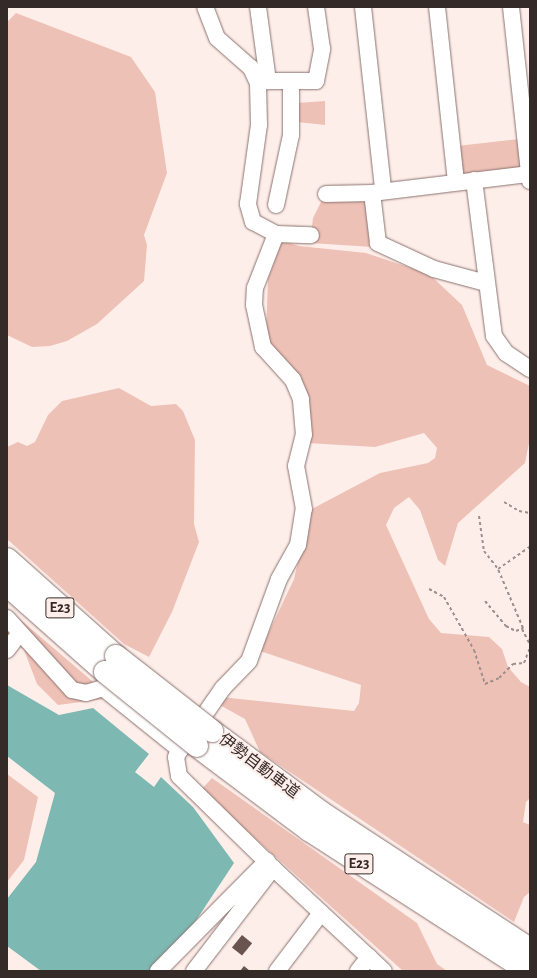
<!DOCTYPE html>
<html>
<head>
<meta charset="utf-8">
<style>
	body { margin:0 }
	#map { position:relative; width:537px; height:978px; overflow:hidden; background:#feeeea; font-family:"Alegreya Sans","Noto Sans JP",sans-serif }
	div>[style] { position:absolute }
	.green>* { inset:0; background:#eec1b7 }
	.water>* { inset:0; background:#7db8b2 }
	.building>* { inset:0; background:#6a5450; transform-origin:0 0 }
	.path>* { height:2px; margin-top:-1px; transform-origin:0; background:repeating-linear-gradient(90deg,#9c8f8c 0 3px,transparent 0 6px) }
	.roads { filter:drop-shadow(0 0 1px #8a736e) drop-shadow(0 0 1px #8a736e) }
	.minor>* { height:16px; margin:-8px; padding:0 8px; transform-origin:8px; border-radius:8px; background:#fff }
	.highway>* { height:22px; margin:-11px; padding:0 11px; transform-origin:11px; border-radius:11px; background:#fff }
	.bridges { filter:drop-shadow(0 0 1px #8a736e) drop-shadow(0 0 1px #8a736e) }
	.highway-bridge>* { height:22px; margin:-11px; padding:0 11px; transform-origin:11px; border-radius:11px; background:#fff }
	span { translate:-50% -50%; white-space:nowrap; text-align:center; line-height:1.15; -webkit-text-stroke:4px #feeeea; paint-order:stroke }
	.shield-label span { padding:1px 3px; background:#feeeea; border:1px solid; border-radius:3px; -webkit-text-stroke-width:0 }
	.shield-label { font-size:15px; color:#342a28; font-weight:700 }
	.street-label { font-size:16px; color:#342a28 }
	.frame { position:absolute; inset:0; border:8px solid #342a28; pointer-events:none }
</style>
</head>
<body>
<div id="map">
	<div class="green">
		<i style="clip-path:polygon(16px 13px,131px 57px,155px 92px,167px 173px,144px 235px,147px 245px,144px 281px,97px 324px,67px 341px,50px 346px,32px 347px,7px 335px,7px 22px)"></i>
		<i style="clip-path:polygon(325px 101px,325px 125px,297px 122px,297px 103px)"></i>
		<i style="clip-path:polygon(519px 139px,523px 166px,520px 170px,464px 176px,460px 171px,457px 146px)"></i>
		<i style="clip-path:polygon(322px 200px,368px 201px,373px 247px,310px 243px,313px 218px)"></i>
		<i style="clip-path:polygon(282px 241px,299px 246px,366px 253px,429px 274px,462px 305px,487px 365px,530px 386px,530px 438px,525px 463px,458px 523px,445px 566px,438px 560px,420px 510px,409px 497px,394px 508px,386px 525px,429px 619px,441px 633px,489px 637px,502px 649px,508px 667px,521px 682px,530px 687px,530px 798px,526px 802px,523px 822px,530px 825px,530px 892px,524px 897px,514px 922px,260px 752px,245px 719px,218px 704px,221px 697px,354px 711px,359px 703px,361px 685px,260px 651px,294px 579px,310px 510px,380px 473px,428px 463px,435px 458px,437px 448px,424px 433px,375px 447px,307px 443px,306px 410px,272px 353px,266px 335px,268px 279px)"></i>
		<i style="clip-path:polygon(119px 388px,151px 406px,176px 404px,183px 411px,195px 440px,194px 524px,199px 542px,172px 612px,149px 657px,124px 644px,7px 539px,7px 447px,18px 442px,27px 446px,35px 442px,48px 415px,62px 401px)"></i>
		<i style="clip-path:polygon(7px 608px,9px 610px,112px 698px,58px 705px,37px 684px,24px 650px,7px 634px)"></i>
		<i style="clip-path:polygon(7px 774px,38px 797px,24px 860px,7px 882px)"></i>
		<i style="clip-path:polygon(212px 778px,417px 923px,437px 964px,447px 971px,403px 971px,201px 790px)"></i>
	</div>
	<div class="water">
		<i style="clip-path:polygon(7px 685px,59px 715px,93px 708px,149px 754px,135px 772px,154px 787px,161px 777px,193px 807px,234px 863px,197px 919px,155px 971px,41px 971px,7px 946px,7px 899px,36px 862px,55px 793px,7px 756px)"></i>
	</div>
	<div class="building">
		<i style="left:242px;top:935px;width:13px;height:16px;rotate:39deg"></i>
		<i style="clip-path:polygon(244px 966px,250px 971px,240px 971px)"></i>
	</div>
	<div class="path">
		<i style="left:504px;top:502px;width:17px;rotate:31deg"></i>
		<i style="left:519px;top:511px;width:11px;rotate:10deg"></i>
		<i style="left:479px;top:516px;width:35px;rotate:82deg"></i>
		<i style="left:484px;top:551px;width:23px;rotate:52deg"></i>
		<i style="left:498px;top:569px;width:39px;rotate:-35deg"></i>
		<i style="left:429px;top:589px;width:17px;rotate:28deg"></i>
		<i style="left:444px;top:597px;width:61px;rotate:60.5deg"></i>
		<i style="left:474px;top:650px;width:36px;rotate:72deg"></i>
		<i style="left:485px;top:684px;width:15px;rotate:-23deg"></i>
		<i style="left:499px;top:678px;width:20px;rotate:-45deg"></i>
		<i style="left:513px;top:664px;width:11px;rotate:-5deg"></i>
		<i style="left:524px;top:663px;width:17px;rotate:-69deg"></i>
		<i style="left:485px;top:601px;width:33px;rotate:50deg"></i>
		<i style="left:506px;top:626px;width:11px;rotate:27deg"></i>
		<i style="left:516px;top:631px;width:8px;rotate:-23deg"></i>
		<i style="left:523px;top:628px;width:64px;rotate:-113deg"></i>
		<i style="left:522px;top:629px;width:18px;rotate:63deg"></i>
	</div>
	<div class="roads">
		<div class="minor">
			<i style="left:258px;top:7px;width:75px;rotate:82.3deg"></i>
			<i style="left:268px;top:81px;width:48px"></i>
			<i style="left:316px;top:81px;width:33px;rotate:-79deg"></i>
			<i style="left:322px;top:49px;width:42px;rotate:-98.1deg"></i>
			<i style="left:363px;top:7px;width:183px;rotate:83.7deg"></i>
			<i style="left:437px;top:7px;width:176px;rotate:83.8deg"></i>
			<i style="left:511px;top:7px;width:175px;rotate:83.8deg"></i>
			<i style="left:474px;top:180px;width:157px;rotate:82.7deg"></i>
			<i style="left:494px;top:336px;width:21px;rotate:55deg"></i>
			<i style="left:506px;top:353px;width:29px;rotate:34deg"></i>
			<i style="left:326px;top:194px;width:46px;rotate:-1.2deg"></i>
			<i style="left:276px;top:205px;width:72px;rotate:-77.9deg"></i>
			<i style="left:291px;top:135px;width:54px;rotate:-90deg"></i>
			<i style="left:276px;top:234px;width:35px;rotate:2deg"></i>
			<i style="left:486px;top:283px;width:54px;rotate:-164.9deg"></i>
			<i style="left:434px;top:269px;width:62px;rotate:-155.1deg"></i>
			<i style="left:378px;top:243px;width:50px;rotate:-96.8deg"></i>
			<i style="left:372px;top:193px;width:159px;rotate:-6.9deg"></i>
			<i style="left:7px;top:618px;width:97px;rotate:47.9deg"></i>
			<i style="left:72px;top:690px;width:14px;rotate:12deg"></i>
			<i style="left:86px;top:693px;width:18px;rotate:-16deg"></i>
			<i style="left:103px;top:688px;width:99px;rotate:38.8deg"></i>
			<i style="left:180px;top:750px;width:8px;rotate:120deg"></i>
			<i style="left:176px;top:757px;width:19px;rotate:81deg"></i>
			<i style="left:179px;top:776px;width:132px;rotate:44.4deg"></i>
			<i style="left:7px;top:650px;width:21px;rotate:-53deg"></i>
			<i style="left:180px;top:750px;width:75px;rotate:-55.3deg"></i>
			<i style="left:223px;top:688px;width:37px;rotate:-46deg"></i>
			<i style="left:249px;top:661px;width:87px;rotate:-69.9deg"></i>
			<i style="left:279px;top:579px;width:39px;rotate:-61deg"></i>
			<i style="left:298px;top:545px;width:36px;rotate:-81deg"></i>
			<i style="left:304px;top:509px;width:44px;rotate:-100.5deg"></i>
			<i style="left:296px;top:466px;width:32px;rotate:-76deg"></i>
			<i style="left:304px;top:435px;width:36px;rotate:-95deg"></i>
			<i style="left:301px;top:399px;width:21px;rotate:-113deg"></i>
			<i style="left:293px;top:380px;width:45px;rotate:-132.3deg"></i>
			<i style="left:263px;top:347px;width:43px;rotate:-102.1deg"></i>
			<i style="left:254px;top:305px;width:17px;rotate:-87deg"></i>
			<i style="left:255px;top:288px;width:58px;rotate:-68.7deg"></i>
			<i style="left:276px;top:234px;width:26px;rotate:-152deg"></i>
			<i style="left:253px;top:222px;width:19px;rotate:-106deg"></i>
			<i style="left:248px;top:204px;width:80px;rotate:-82.1deg"></i>
			<i style="left:259px;top:125px;width:42px;rotate:-91.4deg"></i>
			<i style="left:258px;top:83px;width:17px;rotate:-115deg"></i>
			<i style="left:251px;top:68px;width:45px;rotate:-138.6deg"></i>
			<i style="left:217px;top:38px;width:33px;rotate:-111deg"></i>
			<i style="left:158px;top:971px;width:155px;rotate:-45.3deg"></i>
			<i style="left:194px;top:971px;width:130px;rotate:-52.5deg"></i>
			<i style="left:273px;top:868px;width:151px;rotate:42.9deg"></i>
			<i style="left:277px;top:971px;width:73px;rotate:-52.8deg"></i>
			<i style="left:358px;top:971px;width:18px;rotate:-52deg"></i>
		</div>
		<div class="highway">
			<i style="left:7px;top:559px;width:146px;rotate:41.7deg"></i>
			<i style="left:7px;top:585px;width:131px;rotate:41.6deg"></i>
			<i style="left:212px;top:731px;width:137px;rotate:36.7deg"></i>
			<i style="left:322px;top:813px;width:249px;rotate:33.2deg"></i>
			<i style="left:197px;top:746px;width:140px;rotate:36.9deg"></i>
			<i style="left:309px;top:830px;width:260px;rotate:32.8deg"></i>
		</div>
	</div>
	<div class="bridges">
		<div class="highway-bridge">
			<i style="left:116px;top:656px;width:122px;rotate:38deg"></i>
			<i style="left:105px;top:672px;width:118px;rotate:38.8deg"></i>
		</div>
	</div>
	<div class="shield-label">
		<span style="left:60px;top:608px">E23</span>
		<span style="left:359px;top:864px">E23</span>
	</div>
	<div class="street-label">
		<span style="left:259px;top:766px;rotate:37deg">伊勢自動車道</span>
	</div>
	<div class="frame"></div>
</div>
</body>
</html>
